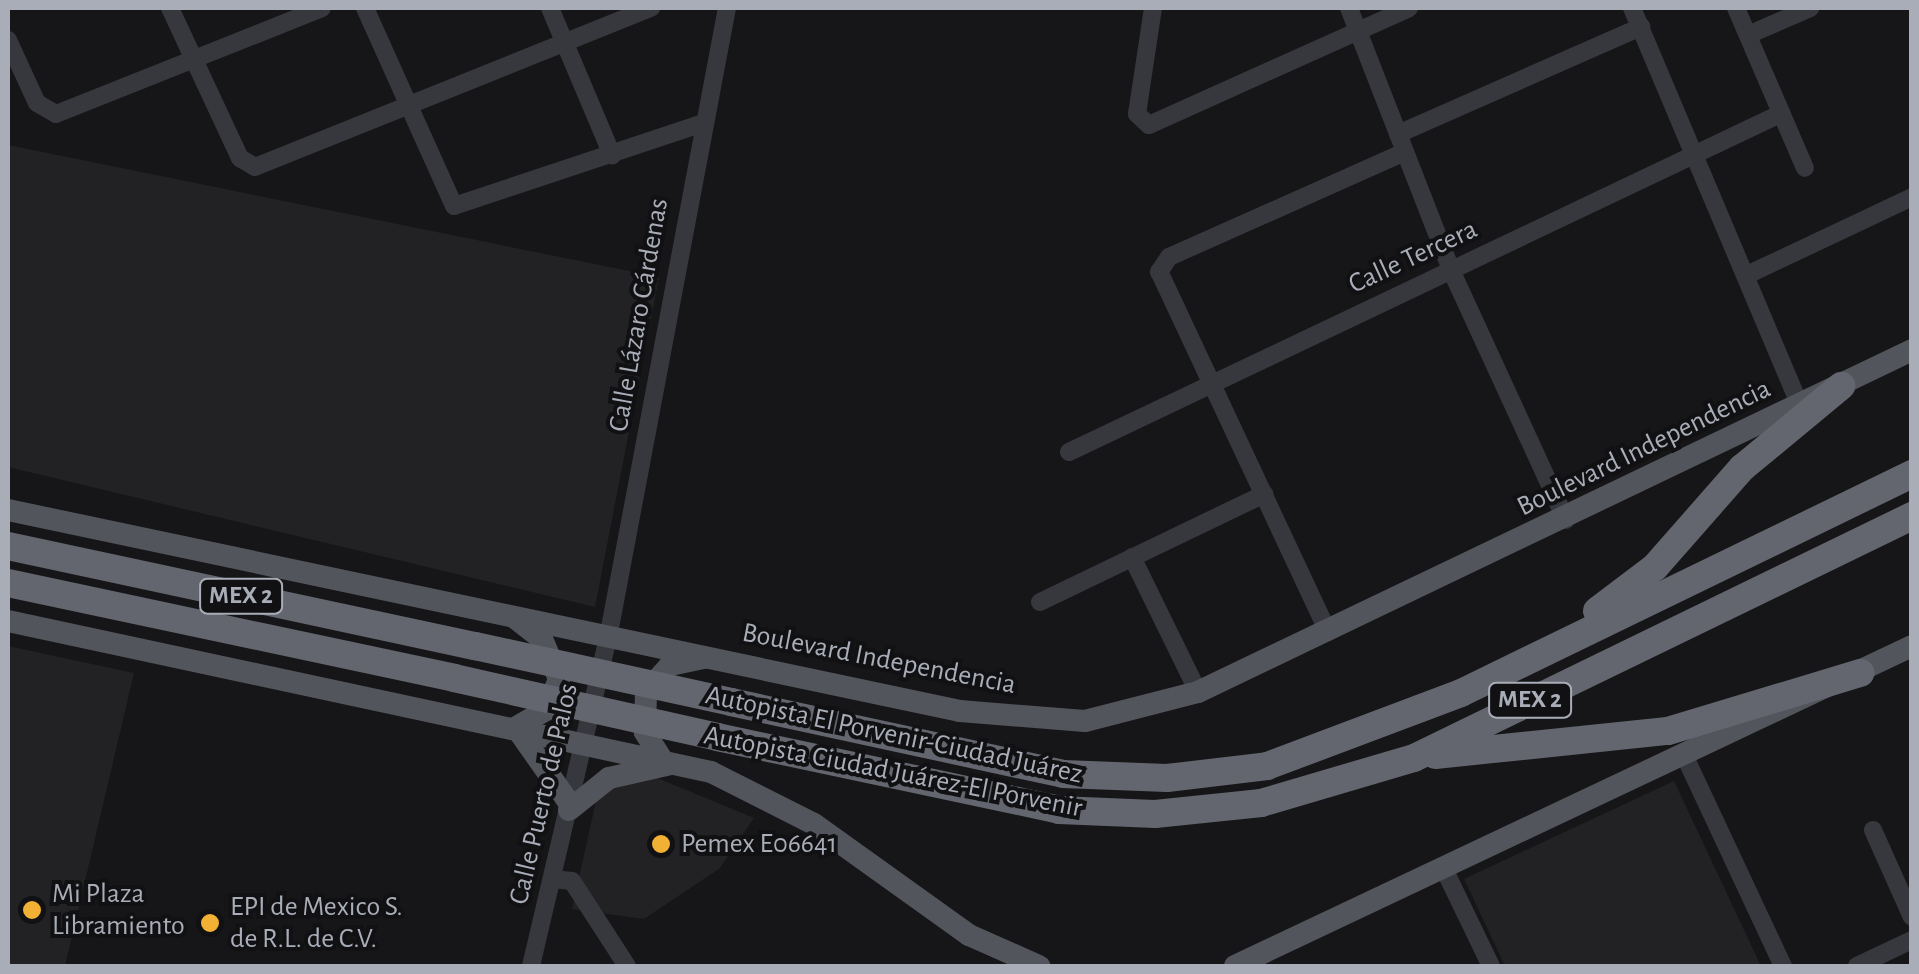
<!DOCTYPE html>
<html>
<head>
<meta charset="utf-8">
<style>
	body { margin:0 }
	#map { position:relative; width:1919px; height:974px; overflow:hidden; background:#161618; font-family:"Alegreya Sans",sans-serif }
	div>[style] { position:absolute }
	.built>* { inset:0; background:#222225 }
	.minor>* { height:18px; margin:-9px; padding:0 9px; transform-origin:9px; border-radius:9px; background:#37383d }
	.major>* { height:22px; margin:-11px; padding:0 11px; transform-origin:11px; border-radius:11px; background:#53555c }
	.highway>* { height:28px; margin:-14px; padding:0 14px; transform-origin:14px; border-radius:14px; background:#63666e }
	.highway-bridge>* { height:28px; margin:-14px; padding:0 14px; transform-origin:14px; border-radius:14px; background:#63666e }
	.dots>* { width:28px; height:28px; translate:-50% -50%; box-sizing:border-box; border:5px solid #111113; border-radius:50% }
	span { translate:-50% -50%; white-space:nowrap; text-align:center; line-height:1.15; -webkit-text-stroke:8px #111113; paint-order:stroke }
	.shield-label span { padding:2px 8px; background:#111113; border:2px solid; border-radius:8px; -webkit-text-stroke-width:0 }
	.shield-label { font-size:25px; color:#a8adb8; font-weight:700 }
	.street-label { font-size:28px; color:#a8adb8 }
	.poi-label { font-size:28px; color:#a8adb8 }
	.left { translate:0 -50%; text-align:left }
	.frame { position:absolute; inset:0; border:10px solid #a8adb8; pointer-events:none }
</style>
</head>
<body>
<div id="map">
	<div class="built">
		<i style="clip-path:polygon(8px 145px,659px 277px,595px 607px,8px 467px)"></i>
		<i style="clip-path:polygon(8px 646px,134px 673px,65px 966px,8px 966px)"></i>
		<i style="clip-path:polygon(655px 777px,754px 818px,719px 869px,644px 919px,572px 909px,596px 801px,605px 786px)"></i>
		<i style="clip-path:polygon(1674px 781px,1761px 966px,1505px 966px,1464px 879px)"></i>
	</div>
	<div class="minor">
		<i style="left:170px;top:8px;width:166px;rotate:65deg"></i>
		<i style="left:240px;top:158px;width:17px;rotate:31deg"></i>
		<i style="left:255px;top:167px;width:427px;rotate:-21.9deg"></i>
		<i style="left:365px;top:8px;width:217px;rotate:65.8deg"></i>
		<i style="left:454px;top:206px;width:262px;rotate:-18.4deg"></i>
		<i style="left:550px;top:8px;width:160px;rotate:67.1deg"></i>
		<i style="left:1153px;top:8px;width:107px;rotate:98.6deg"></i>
		<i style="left:1137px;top:114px;width:16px;rotate:43deg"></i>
		<i style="left:1149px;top:125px;width:285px;rotate:-24.2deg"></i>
		<i style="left:1349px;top:8px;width:281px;rotate:68.7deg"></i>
		<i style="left:1451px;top:270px;width:275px;rotate:65.3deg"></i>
		<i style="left:1632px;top:8px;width:431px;rotate:67.1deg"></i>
		<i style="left:1736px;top:8px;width:174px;rotate:66.7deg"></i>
		<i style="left:1748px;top:35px;width:68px;rotate:-23.5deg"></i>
		<i style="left:8px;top:40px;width:69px;rotate:65.3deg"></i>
		<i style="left:37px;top:103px;width:22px;rotate:30deg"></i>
		<i style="left:56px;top:114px;width:286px;rotate:-21.7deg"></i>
		<i style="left:1398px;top:134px;width:266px;rotate:-23.8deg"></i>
		<i style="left:1747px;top:275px;width:183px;rotate:-25.3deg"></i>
		<i style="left:1069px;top:452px;width:789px;rotate:-25.43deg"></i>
		<i style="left:1132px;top:557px;width:150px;rotate:63.9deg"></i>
		<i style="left:1040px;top:602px;width:249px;rotate:-25.7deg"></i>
		<i style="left:1328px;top:632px;width:398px;rotate:-115.1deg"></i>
		<i style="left:1159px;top:272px;width:18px;rotate:-56deg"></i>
		<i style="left:1169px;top:257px;width:258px;rotate:-24deg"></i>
		<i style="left:1686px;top:759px;width:229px;rotate:64.9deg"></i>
		<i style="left:1873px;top:830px;width:95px;rotate:65.9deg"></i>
		<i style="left:1446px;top:873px;width:103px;rotate:64.2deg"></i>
		<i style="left:553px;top:879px;width:19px;rotate:6deg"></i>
		<i style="left:572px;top:881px;width:101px;rotate:57.1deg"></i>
		<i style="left:531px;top:966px;width:342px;rotate:-76.8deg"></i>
		<i style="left:609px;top:633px;width:636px;rotate:-79.31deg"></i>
		<i style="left:1857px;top:966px;width:61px;rotate:-25.3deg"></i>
	</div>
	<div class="major">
		<i style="left:8px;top:510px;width:973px;rotate:11.92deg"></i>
		<i style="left:960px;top:711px;width:125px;rotate:4.6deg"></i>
		<i style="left:1085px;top:721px;width:117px;rotate:-14.4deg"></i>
		<i style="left:1198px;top:692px;width:792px;rotate:-25.59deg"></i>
		<i style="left:8px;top:621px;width:719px;rotate:12.12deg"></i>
		<i style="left:711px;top:772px;width:115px;rotate:26.8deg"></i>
		<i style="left:814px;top:824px;width:191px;rotate:35.6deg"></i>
		<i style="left:969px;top:935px;width:77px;rotate:23.9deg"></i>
		<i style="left:513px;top:729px;width:38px;rotate:-30deg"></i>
		<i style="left:546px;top:710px;width:34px;rotate:-67deg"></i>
		<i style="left:559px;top:679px;width:43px;rotate:-113deg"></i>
		<i style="left:542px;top:639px;width:34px;rotate:-142deg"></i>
		<i style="left:517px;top:729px;width:92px;rotate:54.8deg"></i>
		<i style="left:661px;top:758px;width:31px;rotate:-122deg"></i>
		<i style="left:645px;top:732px;width:40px;rotate:-88.6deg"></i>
		<i style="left:646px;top:692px;width:36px;rotate:-48deg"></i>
		<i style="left:670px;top:665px;width:33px;rotate:-12deg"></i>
		<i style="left:569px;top:810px;width:51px;rotate:-38.7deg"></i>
		<i style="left:609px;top:778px;width:59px;rotate:-12.6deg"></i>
		<i style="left:1235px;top:966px;width:749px;rotate:-25.3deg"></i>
	</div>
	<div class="highway">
		<i style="left:8px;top:546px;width:478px;rotate:12.1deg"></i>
		<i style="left:8px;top:583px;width:456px;rotate:12deg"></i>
		<i style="left:1597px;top:611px;width:73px;rotate:-37.2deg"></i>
		<i style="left:1655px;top:567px;width:132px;rotate:-48.7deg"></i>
		<i style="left:1742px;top:468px;width:129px;rotate:-39.6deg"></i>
		<i style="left:731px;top:702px;width:340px;rotate:12.2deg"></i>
		<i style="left:1063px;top:774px;width:104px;rotate:2.2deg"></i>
		<i style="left:1167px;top:778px;width:101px;rotate:-6.8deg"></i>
		<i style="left:1267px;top:766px;width:207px;rotate:-20.6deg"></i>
		<i style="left:1461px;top:693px;width:501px;rotate:-25.9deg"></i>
		<i style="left:717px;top:737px;width:350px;rotate:12deg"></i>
		<i style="left:1059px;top:810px;width:96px;rotate:2.4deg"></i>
		<i style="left:1155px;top:814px;width:107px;rotate:-5.9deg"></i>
		<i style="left:1261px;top:803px;width:159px;rotate:-16.4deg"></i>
		<i style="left:1414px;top:758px;width:554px;rotate:-25.92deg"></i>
		<i style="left:1435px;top:755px;width:234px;rotate:-5.9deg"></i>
		<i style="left:1668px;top:731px;width:201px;rotate:-16.8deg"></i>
	</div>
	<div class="highway-bridge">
		<i style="left:475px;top:646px;width:262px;rotate:12.3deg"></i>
		<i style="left:454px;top:678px;width:270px;rotate:12.6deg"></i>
	</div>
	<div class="dots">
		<i style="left:661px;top:844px;background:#f2b134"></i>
		<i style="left:32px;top:910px;background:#f2b134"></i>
		<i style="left:210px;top:923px;background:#f2b134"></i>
	</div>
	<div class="shield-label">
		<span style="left:241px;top:596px">MEX 2</span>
		<span style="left:1530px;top:700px">MEX 2</span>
	</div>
	<div class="street-label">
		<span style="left:1413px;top:257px;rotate:-25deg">Calle Tercera</span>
		<span style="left:639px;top:315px;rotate:-80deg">Calle Lázaro Cárdenas</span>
		<span style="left:1644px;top:448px;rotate:-26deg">Boulevard Independencia</span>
		<span style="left:879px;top:659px;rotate:11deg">Boulevard Independencia</span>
		<span style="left:894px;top:735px;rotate:12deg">Autopista El Porvenir-Ciudad Juárez</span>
		<span style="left:893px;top:772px;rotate:11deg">Autopista Ciudad Juárez-El Porvenir</span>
		<span style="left:544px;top:794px;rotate:-77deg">Calle Puerto de Palos</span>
	</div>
	<div class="poi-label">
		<span class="left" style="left:681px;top:844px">Pemex E06641</span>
		<span class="left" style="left:52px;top:910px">Mi Plaza<br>Libramiento</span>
		<span class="left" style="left:230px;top:923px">EPI de Mexico S.<br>de R.L. de C.V.</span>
	</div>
	<div class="frame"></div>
</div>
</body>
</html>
